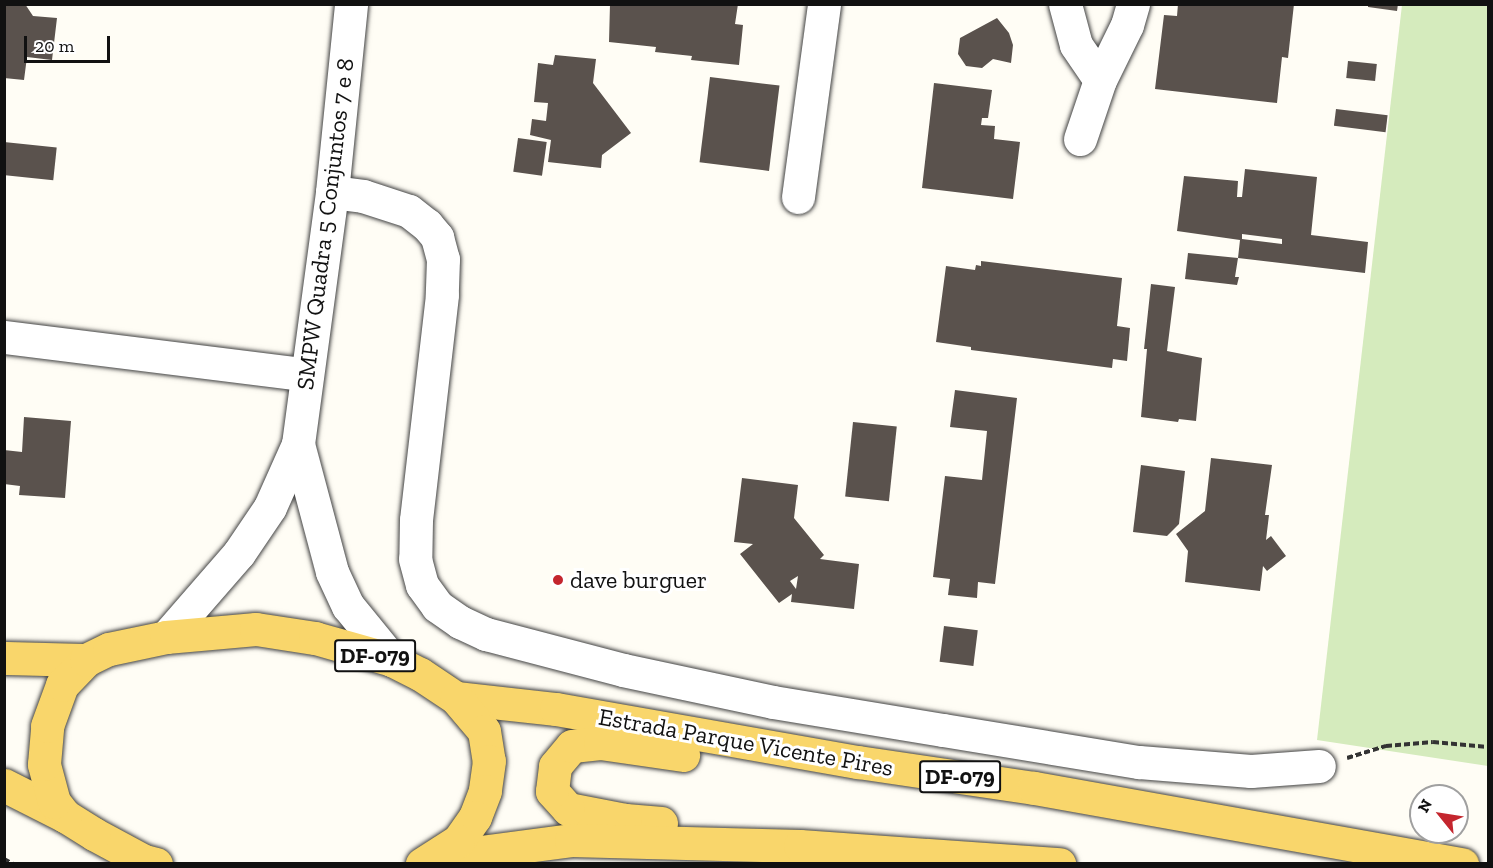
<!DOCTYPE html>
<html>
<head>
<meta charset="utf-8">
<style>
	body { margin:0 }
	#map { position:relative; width:1493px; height:868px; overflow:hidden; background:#fffdf5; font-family:"Zilla Slab",serif }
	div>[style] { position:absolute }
	.green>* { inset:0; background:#d5ebbd }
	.building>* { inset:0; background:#5a524d; transform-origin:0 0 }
	.path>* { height:4px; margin-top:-2px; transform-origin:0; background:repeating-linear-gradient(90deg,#333 0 6px,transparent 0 9px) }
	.roads { filter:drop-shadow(0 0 2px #444) drop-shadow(0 0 2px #444) }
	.minor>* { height:33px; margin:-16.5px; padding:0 16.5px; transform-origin:16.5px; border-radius:16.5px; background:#fff }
	.major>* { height:33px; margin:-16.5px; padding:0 16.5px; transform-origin:16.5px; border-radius:16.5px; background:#f9d66b }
	.dots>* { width:16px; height:16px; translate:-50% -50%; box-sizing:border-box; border:3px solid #fff; border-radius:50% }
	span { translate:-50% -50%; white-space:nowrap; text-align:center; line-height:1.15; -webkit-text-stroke:6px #fff; paint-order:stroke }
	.shield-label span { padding:2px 4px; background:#fff; border:2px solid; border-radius:4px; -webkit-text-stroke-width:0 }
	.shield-label { font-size:22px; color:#111; font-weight:700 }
	.street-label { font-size:24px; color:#111 }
	.poi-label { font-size:24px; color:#111 }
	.left { translate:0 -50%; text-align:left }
	.frame { position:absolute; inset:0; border:6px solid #111; pointer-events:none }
	.north { position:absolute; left:1409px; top:784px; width:60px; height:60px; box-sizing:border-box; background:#fff; border:2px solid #a0a0a0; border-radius:50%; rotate:300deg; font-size:16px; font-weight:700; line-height:24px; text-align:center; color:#111 }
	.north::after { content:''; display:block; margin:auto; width:21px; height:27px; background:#c4262e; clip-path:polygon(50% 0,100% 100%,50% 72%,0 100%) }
	.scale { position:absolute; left:24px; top:36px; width:86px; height:27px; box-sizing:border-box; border:3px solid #111; border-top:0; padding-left:8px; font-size:18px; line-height:21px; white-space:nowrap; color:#111; -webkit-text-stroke:4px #fff; paint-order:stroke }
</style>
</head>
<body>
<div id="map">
	<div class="green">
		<i style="clip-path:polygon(1402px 5px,1488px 5px,1488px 766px,1317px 740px)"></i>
	</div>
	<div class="building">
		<i style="clip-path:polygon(4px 4px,25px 4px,33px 16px,57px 18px,52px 60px,27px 57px,24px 80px,4px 78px)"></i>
		<i style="clip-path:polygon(610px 4px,738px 4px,735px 24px,743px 25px,739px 65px,691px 60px,692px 56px,655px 52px,656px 47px,609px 42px)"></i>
		<i style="clip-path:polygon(1178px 4px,1294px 4px,1288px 58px,1282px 57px,1277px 103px,1155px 89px,1164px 15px,1177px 16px)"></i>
		<i style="clip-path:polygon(1368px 4px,1398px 4px,1397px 11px,1368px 7px)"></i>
		<i style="clip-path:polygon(997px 18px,1009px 33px,1013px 45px,1011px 63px,993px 59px,982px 68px,966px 66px,958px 54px,960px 38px)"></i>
		<i style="clip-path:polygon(555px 55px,596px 59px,593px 83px,631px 133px,602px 155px,601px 168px,548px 162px,551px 140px,530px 135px,532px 119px,546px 121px,548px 103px,534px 102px,538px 63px,553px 65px)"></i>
		<i style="left:1348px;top:61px;width:29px;height:17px;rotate:6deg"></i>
		<i style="left:710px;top:77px;width:70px;height:86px;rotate:7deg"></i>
		<i style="clip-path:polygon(934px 83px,992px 90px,988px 118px,982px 118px,981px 125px,995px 126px,994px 139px,1020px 142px,1013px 199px,922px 188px)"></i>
		<i style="left:1336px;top:109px;width:52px;height:17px;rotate:7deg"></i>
		<i style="left:518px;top:138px;width:29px;height:34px;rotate:8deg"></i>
		<i style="left:4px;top:142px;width:53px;height:33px;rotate:6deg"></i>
		<i style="clip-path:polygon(evenodd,1245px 169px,1317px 177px,1311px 235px,1368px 242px,1365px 273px,1238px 258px,1240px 240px,1177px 231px,1184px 176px,1238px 181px,1237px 197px,1242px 197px,1245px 169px,1242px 234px,1282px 239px,1282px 244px,1242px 239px,1242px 234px)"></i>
		<i style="clip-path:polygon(1188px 253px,1238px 258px,1235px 277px,1239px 277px,1237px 285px,1185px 279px)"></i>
		<i style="clip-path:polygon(981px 261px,1122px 278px,1117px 326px,1130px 328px,1127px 361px,1113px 359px,1112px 368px,971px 350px,971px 347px,936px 342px,946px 266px,975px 270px,976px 265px,981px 266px)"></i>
		<i style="clip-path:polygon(1151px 284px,1175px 287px,1167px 351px,1202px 358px,1196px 421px,1179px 419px,1178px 422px,1141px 417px,1147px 349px,1144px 349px)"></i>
		<i style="clip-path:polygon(955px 390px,1017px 398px,995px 584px,978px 582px,977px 598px,948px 595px,950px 579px,933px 577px,945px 476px,982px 480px,987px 431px,950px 427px)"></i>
		<i style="clip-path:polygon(24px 417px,71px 421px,65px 498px,19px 495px,20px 486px,4px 484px,4px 450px,22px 452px)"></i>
		<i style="left:853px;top:422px;width:44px;height:75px;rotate:6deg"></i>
		<i style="clip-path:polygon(1211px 458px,1272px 465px,1265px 515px,1269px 515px,1266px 540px,1271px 536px,1286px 556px,1267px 571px,1263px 566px,1260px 591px,1185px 582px,1188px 551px,1176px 534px,1205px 511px)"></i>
		<i style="clip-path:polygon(1141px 465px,1185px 471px,1179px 524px,1167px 536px,1133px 532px)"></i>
		<i style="clip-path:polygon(evenodd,742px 478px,798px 485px,794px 518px,824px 555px,820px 559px,859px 564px,854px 609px,791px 602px,792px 594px,779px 603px,740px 554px,753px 544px,734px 542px,742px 478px,798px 576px,796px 589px,790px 581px,798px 576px)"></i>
		<i style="left:944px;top:626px;width:34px;height:36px;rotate:7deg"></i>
	</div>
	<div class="path">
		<i style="left:1347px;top:758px;width:41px;rotate:-17.1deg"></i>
		<i style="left:1386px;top:746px;width:47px;rotate:-4.9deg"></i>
		<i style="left:1433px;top:742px;width:55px;rotate:5.2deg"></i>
		<i style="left:4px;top:859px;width:10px;rotate:29deg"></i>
	</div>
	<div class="roads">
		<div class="minor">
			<i style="left:1065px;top:4px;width:42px;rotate:75deg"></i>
			<i style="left:1076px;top:45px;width:42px;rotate:55.6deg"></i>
			<i style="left:1080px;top:139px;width:62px;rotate:-71.3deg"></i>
			<i style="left:1100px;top:80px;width:61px;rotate:-63.9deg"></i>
			<i style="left:1127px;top:25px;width:22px;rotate:-74deg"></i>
			<i style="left:332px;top:192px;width:31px;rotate:7deg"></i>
			<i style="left:363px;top:196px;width:48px;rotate:18.1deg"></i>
			<i style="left:409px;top:211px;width:23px;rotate:38deg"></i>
			<i style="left:427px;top:225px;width:16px;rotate:50deg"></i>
			<i style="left:437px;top:237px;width:23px;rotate:75deg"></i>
			<i style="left:443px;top:259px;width:36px;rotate:92deg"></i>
			<i style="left:442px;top:295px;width:226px;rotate:96.6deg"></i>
			<i style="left:416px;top:520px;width:39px;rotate:91deg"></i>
			<i style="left:415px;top:559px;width:27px;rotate:75deg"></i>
			<i style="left:422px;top:585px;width:26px;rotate:54deg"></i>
			<i style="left:437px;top:606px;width:28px;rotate:35deg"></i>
			<i style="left:460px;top:622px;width:29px;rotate:25deg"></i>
			<i style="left:486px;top:634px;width:142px;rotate:14.7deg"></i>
			<i style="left:623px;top:670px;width:153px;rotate:12deg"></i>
			<i style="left:773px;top:702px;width:172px;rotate:9.4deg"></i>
			<i style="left:943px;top:730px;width:199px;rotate:9.3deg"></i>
			<i style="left:1139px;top:762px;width:112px;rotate:4.6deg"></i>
			<i style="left:1251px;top:771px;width:68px;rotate:-4.2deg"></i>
			<i style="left:798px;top:197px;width:195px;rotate:-82.3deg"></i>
			<i style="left:4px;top:337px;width:305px;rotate:7.1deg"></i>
			<i style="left:298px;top:444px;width:132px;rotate:75.1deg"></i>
			<i style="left:332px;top:572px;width:38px;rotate:65deg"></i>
			<i style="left:348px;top:606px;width:70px;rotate:50.8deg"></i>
			<i style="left:166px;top:637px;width:111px;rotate:-49deg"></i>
			<i style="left:239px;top:553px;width:55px;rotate:-56deg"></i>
			<i style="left:270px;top:507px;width:69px;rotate:-66deg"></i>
			<i style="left:298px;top:444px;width:254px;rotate:-82.3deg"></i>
			<i style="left:332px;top:192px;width:189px;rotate:-84.2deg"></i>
		</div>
		<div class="major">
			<i style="left:4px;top:658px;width:82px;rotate:1.4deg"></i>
			<i style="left:456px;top:698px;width:101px;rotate:6.3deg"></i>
			<i style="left:556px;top:709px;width:307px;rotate:10deg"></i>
			<i style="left:858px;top:762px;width:178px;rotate:8.4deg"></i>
			<i style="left:1034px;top:788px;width:435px;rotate:10.1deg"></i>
			<i style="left:4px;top:785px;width:68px;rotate:26.9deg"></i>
			<i style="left:661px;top:823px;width:36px;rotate:-175deg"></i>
			<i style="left:625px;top:820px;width:58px;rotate:-169.1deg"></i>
			<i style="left:568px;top:809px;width:24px;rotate:-132deg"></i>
			<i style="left:552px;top:791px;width:25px;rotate:-83deg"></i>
			<i style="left:555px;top:766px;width:26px;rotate:-50deg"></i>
			<i style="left:572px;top:746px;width:28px;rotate:-6deg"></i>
			<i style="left:600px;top:743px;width:84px;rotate:8.2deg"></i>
			<i style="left:435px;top:858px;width:137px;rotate:-7.5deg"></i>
			<i style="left:571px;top:840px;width:229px;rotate:1.5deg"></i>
			<i style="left:800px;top:846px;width:260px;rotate:4deg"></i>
			<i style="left:156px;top:864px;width:12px;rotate:-166deg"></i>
			<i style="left:144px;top:861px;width:57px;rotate:-151.6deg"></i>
			<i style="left:94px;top:834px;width:34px;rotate:-148deg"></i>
			<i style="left:65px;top:816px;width:18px;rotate:-128deg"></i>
			<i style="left:54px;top:802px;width:39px;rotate:-105deg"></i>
			<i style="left:44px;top:764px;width:38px;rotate:-85deg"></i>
			<i style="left:47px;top:726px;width:44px;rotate:-69.9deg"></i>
			<i style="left:62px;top:685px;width:35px;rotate:-46deg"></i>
			<i style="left:86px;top:660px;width:25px;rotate:-26deg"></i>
			<i style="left:109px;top:649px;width:58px;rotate:-11.9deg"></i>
			<i style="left:166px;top:637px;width:90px;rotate:-5.1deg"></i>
			<i style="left:256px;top:629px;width:60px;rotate:8.7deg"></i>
			<i style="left:315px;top:638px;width:80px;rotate:15.9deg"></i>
			<i style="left:392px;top:660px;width:31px;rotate:27deg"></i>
			<i style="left:420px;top:674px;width:43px;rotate:33.7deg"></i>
			<i style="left:456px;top:698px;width:43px;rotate:49.7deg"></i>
			<i style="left:484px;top:731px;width:30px;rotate:81deg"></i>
			<i style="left:489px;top:761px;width:30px;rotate:98deg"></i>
			<i style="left:485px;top:791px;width:28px;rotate:111deg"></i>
			<i style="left:475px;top:817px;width:29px;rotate:125deg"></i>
			<i style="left:458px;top:841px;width:43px;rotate:147.4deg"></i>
		</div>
	</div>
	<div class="dots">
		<i style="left:558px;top:580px;background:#c4262e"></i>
	</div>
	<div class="shield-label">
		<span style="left:375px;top:656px">DF-079</span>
		<span style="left:960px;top:777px">DF-079</span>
	</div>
	<div class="street-label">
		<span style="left:325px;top:224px;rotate:-83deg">SMPW Quadra 5 Conjuntos 7 e 8</span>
		<span style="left:746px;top:742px;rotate:10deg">Estrada Parque Vicente Pires</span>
	</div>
	<div class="poi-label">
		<span class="left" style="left:570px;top:580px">dave burguer</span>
	</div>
	<div class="frame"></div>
	<div class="north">N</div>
	<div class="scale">20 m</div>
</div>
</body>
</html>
